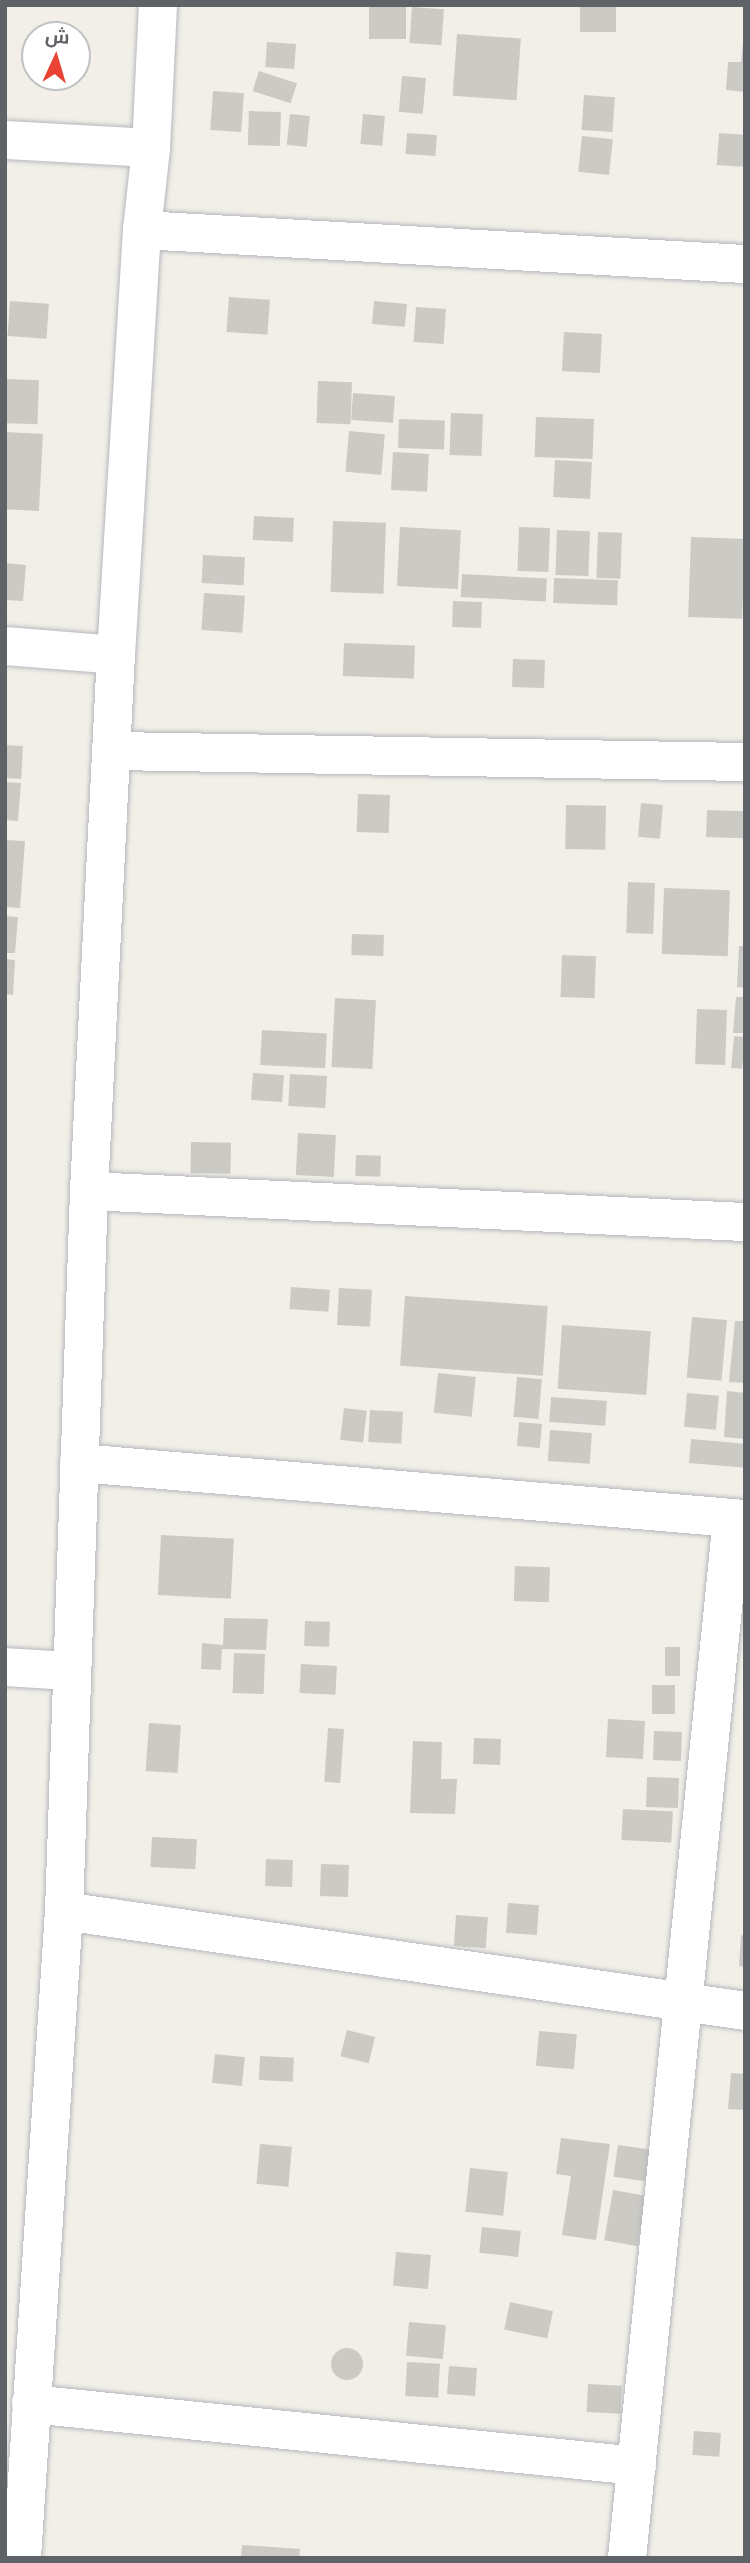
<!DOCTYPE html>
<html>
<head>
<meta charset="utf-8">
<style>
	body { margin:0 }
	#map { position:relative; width:750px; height:2563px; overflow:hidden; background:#f1efe8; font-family:"Varela Round",Cairo,sans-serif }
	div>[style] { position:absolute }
	.building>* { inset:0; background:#cccac5; transform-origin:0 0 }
	.round { border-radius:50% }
	.roads { filter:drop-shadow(0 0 2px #b5b8bc) drop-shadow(0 0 2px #b5b8bc) }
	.minor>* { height:38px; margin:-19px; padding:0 19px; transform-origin:19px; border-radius:19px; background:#fff }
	span { translate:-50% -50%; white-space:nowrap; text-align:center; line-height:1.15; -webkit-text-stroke:7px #fff; paint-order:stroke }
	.frame { position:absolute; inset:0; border:7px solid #5f6368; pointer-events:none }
	.north { position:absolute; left:21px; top:21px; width:70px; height:70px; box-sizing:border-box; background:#fff; border:2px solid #bfc1c3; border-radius:50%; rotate:4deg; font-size:19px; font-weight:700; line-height:28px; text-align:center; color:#5f6368 }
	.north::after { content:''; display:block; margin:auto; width:24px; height:32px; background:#ea4335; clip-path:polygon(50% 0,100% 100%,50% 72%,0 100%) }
</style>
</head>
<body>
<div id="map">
	<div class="building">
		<i style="left:369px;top:5px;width:37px;height:34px"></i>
		<i style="left:580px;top:5px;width:36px;height:27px"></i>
		<i style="left:412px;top:7px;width:32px;height:36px;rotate:4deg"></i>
		<i style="left:457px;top:34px;width:64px;height:62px;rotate:4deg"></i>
		<i style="left:267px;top:42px;width:29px;height:25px;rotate:4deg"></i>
		<i style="clip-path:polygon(743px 43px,745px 92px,726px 90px,728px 62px,741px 62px)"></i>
		<i style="left:259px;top:71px;width:40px;height:21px;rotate:18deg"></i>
		<i style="left:402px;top:76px;width:24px;height:36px;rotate:5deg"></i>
		<i style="left:213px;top:91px;width:31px;height:39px;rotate:4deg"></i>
		<i style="left:584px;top:95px;width:31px;height:35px;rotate:4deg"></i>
		<i style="left:249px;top:111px;width:32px;height:34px;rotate:2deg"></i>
		<i style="left:290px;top:114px;width:20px;height:31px;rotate:6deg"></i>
		<i style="left:363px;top:114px;width:22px;height:30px;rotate:5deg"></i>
		<i style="left:407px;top:133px;width:30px;height:21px;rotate:4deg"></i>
		<i style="left:719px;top:133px;width:26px;height:32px;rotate:4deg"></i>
		<i style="left:582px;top:136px;width:31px;height:36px;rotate:6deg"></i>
		<i style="left:229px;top:297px;width:41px;height:35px;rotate:4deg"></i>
		<i style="left:10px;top:301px;width:39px;height:35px;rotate:4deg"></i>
		<i style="left:374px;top:301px;width:33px;height:23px;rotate:5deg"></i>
		<i style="left:416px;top:307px;width:30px;height:35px;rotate:4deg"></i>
		<i style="left:564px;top:332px;width:38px;height:39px;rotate:3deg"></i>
		<i style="left:5px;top:379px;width:34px;height:44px;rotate:2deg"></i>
		<i style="left:318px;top:381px;width:34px;height:42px;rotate:2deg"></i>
		<i style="left:353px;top:393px;width:42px;height:27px;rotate:4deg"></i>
		<i style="left:451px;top:413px;width:32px;height:42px;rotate:2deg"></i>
		<i style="left:536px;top:417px;width:58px;height:40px;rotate:2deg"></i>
		<i style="left:399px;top:419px;width:46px;height:29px;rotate:2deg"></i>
		<i style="left:349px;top:431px;width:36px;height:41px;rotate:5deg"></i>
		<i style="left:5px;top:432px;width:38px;height:77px;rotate:3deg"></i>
		<i style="left:393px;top:452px;width:36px;height:38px;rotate:3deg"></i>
		<i style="left:555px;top:460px;width:37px;height:37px;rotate:3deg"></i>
		<i style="left:254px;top:516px;width:40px;height:24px;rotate:3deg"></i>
		<i style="left:333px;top:521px;width:53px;height:71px;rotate:2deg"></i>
		<i style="left:400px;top:527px;width:61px;height:59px;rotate:3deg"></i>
		<i style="left:519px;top:527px;width:31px;height:44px;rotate:2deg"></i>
		<i style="left:557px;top:530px;width:33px;height:45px;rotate:2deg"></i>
		<i style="left:598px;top:532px;width:24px;height:46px;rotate:2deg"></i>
		<i style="left:691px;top:537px;width:54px;height:80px;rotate:2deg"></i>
		<i style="left:203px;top:555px;width:42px;height:28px;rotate:3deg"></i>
		<i style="clip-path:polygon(5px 563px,26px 565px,23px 601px,5px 600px)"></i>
		<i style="left:462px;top:574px;width:85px;height:23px;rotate:3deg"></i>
		<i style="left:554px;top:578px;width:64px;height:25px;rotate:2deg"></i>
		<i style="left:204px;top:593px;width:41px;height:37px;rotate:4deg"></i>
		<i style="left:453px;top:601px;width:29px;height:26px;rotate:2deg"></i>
		<i style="left:344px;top:643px;width:71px;height:33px;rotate:2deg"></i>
		<i style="left:513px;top:659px;width:32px;height:28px;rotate:2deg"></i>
		<i style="left:5px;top:745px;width:18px;height:33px;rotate:3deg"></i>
		<i style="clip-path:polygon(5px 782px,21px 783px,18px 821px,5px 820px)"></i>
		<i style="left:358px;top:794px;width:32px;height:38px;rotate:2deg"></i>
		<i style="left:641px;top:803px;width:22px;height:34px;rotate:5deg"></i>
		<i style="left:566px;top:805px;width:40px;height:44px;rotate:1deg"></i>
		<i style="left:707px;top:810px;width:37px;height:27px;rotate:2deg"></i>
		<i style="clip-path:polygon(5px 840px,25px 841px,20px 908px,5px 907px)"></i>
		<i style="left:628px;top:882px;width:27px;height:51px;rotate:2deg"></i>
		<i style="left:664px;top:888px;width:66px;height:66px;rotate:2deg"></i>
		<i style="clip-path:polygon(5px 916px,18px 917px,15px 953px,5px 953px)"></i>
		<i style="left:352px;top:934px;width:32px;height:21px;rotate:2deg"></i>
		<i style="clip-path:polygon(739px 946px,745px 946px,745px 988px,737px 987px)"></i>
		<i style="left:562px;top:955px;width:34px;height:42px;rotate:2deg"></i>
		<i style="clip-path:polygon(5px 959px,15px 960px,13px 995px,5px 994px)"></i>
		<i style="clip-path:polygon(736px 997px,745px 997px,745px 1033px,733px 1033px)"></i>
		<i style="left:335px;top:998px;width:41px;height:69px;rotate:3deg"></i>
		<i style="left:697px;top:1009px;width:30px;height:55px;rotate:2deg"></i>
		<i style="left:262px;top:1030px;width:65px;height:35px;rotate:3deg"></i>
		<i style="left:734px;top:1036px;width:11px;height:32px;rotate:5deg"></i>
		<i style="left:253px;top:1073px;width:31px;height:27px;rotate:4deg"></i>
		<i style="left:290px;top:1074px;width:37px;height:32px;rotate:3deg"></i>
		<i style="left:298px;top:1133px;width:38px;height:42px;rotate:3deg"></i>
		<i style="left:191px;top:1142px;width:40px;height:31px;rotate:1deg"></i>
		<i style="left:356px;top:1155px;width:25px;height:21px;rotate:2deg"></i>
		<i style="left:291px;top:1287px;width:39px;height:22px;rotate:4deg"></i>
		<i style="left:339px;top:1288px;width:33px;height:37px;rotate:3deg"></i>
		<i style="left:405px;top:1296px;width:143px;height:70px;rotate:4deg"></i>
		<i style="left:692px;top:1317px;width:35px;height:61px;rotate:5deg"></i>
		<i style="clip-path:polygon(735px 1321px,745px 1321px,745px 1383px,729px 1382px)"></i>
		<i style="left:562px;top:1325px;width:89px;height:64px;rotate:4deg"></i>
		<i style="left:438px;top:1373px;width:38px;height:40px;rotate:6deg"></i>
		<i style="left:517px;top:1377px;width:25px;height:40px;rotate:5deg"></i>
		<i style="clip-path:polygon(727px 1391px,745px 1393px,745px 1439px,724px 1437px)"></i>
		<i style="left:687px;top:1393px;width:32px;height:34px;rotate:5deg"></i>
		<i style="left:551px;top:1397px;width:56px;height:25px;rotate:4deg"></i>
		<i style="left:344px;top:1408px;width:23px;height:32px;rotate:7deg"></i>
		<i style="left:370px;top:1410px;width:33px;height:32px;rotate:3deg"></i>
		<i style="left:519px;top:1422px;width:23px;height:24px;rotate:5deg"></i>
		<i style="left:550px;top:1430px;width:42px;height:31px;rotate:4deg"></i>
		<i style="left:691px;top:1439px;width:54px;height:24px;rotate:5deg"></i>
		<i style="left:161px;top:1535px;width:73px;height:60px;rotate:3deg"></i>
		<i style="left:515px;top:1566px;width:35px;height:35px;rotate:2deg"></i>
		<i style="clip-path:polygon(224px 1618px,268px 1619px,266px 1650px,222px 1649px,221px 1670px,201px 1669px,202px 1643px,223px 1645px)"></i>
		<i style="left:305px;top:1621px;width:25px;height:25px;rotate:2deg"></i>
		<i style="left:665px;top:1647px;width:15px;height:29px"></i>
		<i style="left:234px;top:1653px;width:31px;height:40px;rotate:2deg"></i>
		<i style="left:301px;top:1664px;width:36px;height:29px;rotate:3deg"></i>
		<i style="left:652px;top:1685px;width:23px;height:29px"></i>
		<i style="left:608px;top:1719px;width:37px;height:38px;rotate:3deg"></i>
		<i style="left:149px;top:1723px;width:32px;height:48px;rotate:4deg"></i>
		<i style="left:328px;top:1728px;width:16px;height:54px;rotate:4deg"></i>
		<i style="left:654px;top:1731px;width:28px;height:29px;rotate:2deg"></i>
		<i style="left:474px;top:1738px;width:27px;height:26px;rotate:2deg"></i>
		<i style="clip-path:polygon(413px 1741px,442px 1742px,441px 1779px,457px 1779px,455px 1814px,410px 1813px)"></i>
		<i style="left:647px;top:1777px;width:32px;height:30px;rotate:2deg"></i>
		<i style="left:623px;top:1809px;width:50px;height:31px;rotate:3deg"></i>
		<i style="left:152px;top:1837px;width:45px;height:30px;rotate:3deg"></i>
		<i style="left:266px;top:1859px;width:27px;height:27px;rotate:2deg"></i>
		<i style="left:321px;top:1864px;width:28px;height:32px;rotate:2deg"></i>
		<i style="left:508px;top:1903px;width:31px;height:30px;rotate:4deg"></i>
		<i style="left:456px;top:1915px;width:32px;height:31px;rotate:4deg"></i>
		<i style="clip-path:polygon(741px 1935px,745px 1936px,745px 1967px,739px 1966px)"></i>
		<i style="left:347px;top:2030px;width:29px;height:27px;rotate:14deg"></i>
		<i style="left:539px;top:2031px;width:38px;height:35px;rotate:5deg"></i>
		<i style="left:215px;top:2054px;width:30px;height:29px;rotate:6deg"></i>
		<i style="left:260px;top:2056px;width:34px;height:24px;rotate:3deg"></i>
		<i style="clip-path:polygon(731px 2073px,745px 2074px,745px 2110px,728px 2109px)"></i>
		<i style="clip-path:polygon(561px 2138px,610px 2144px,596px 2240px,562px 2235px,571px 2176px,556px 2174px)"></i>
		<i style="left:260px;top:2144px;width:32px;height:40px;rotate:5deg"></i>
		<i style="left:618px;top:2145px;width:34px;height:32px;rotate:8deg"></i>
		<i style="left:470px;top:2168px;width:38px;height:44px;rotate:6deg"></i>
		<i style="left:613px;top:2190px;width:34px;height:51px;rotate:10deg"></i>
		<i style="left:482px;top:2227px;width:39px;height:26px;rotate:6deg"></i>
		<i style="left:396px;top:2252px;width:35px;height:34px;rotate:5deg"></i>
		<i style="left:510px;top:2302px;width:44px;height:28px;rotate:12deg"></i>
		<i style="left:409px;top:2322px;width:37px;height:34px;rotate:5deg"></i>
		<i class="round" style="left:331px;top:2348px;width:32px;height:32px"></i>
		<i style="left:407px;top:2362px;width:33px;height:34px;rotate:3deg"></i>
		<i style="left:449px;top:2366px;width:28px;height:28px;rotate:4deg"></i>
		<i style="left:588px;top:2384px;width:34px;height:28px;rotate:3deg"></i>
		<i style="left:694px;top:2431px;width:27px;height:24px;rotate:4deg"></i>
		<i style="clip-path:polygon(242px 2545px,300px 2549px,299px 2558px,241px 2558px)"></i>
	</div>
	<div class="roads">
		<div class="minor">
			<i style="left:5px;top:140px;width:146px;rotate:3.1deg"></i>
			<i style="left:151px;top:148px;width:143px;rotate:-87.2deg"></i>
			<i style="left:142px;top:230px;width:604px;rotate:3.23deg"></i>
			<i style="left:5px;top:646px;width:111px;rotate:4.6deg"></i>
			<i style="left:114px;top:751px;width:631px;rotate:1deg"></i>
			<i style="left:89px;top:1191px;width:657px;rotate:2.71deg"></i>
			<i style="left:79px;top:1463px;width:668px;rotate:4.81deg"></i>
			<i style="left:5px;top:1667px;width:66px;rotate:3.5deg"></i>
			<i style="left:64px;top:1911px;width:688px;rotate:8.35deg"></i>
			<i style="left:31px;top:2404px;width:609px;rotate:5.84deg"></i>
			<i style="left:22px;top:2558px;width:648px;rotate:-86.29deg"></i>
			<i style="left:64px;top:1911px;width:720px;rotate:-88.01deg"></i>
			<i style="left:89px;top:1191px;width:537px;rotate:-87.12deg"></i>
			<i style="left:116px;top:655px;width:426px;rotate:-86.5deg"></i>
			<i style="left:142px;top:230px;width:82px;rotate:-83.7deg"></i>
			<i style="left:627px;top:2558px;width:1045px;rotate:-84.23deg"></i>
		</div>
	</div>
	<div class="frame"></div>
	<div class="north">ش</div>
</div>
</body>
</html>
